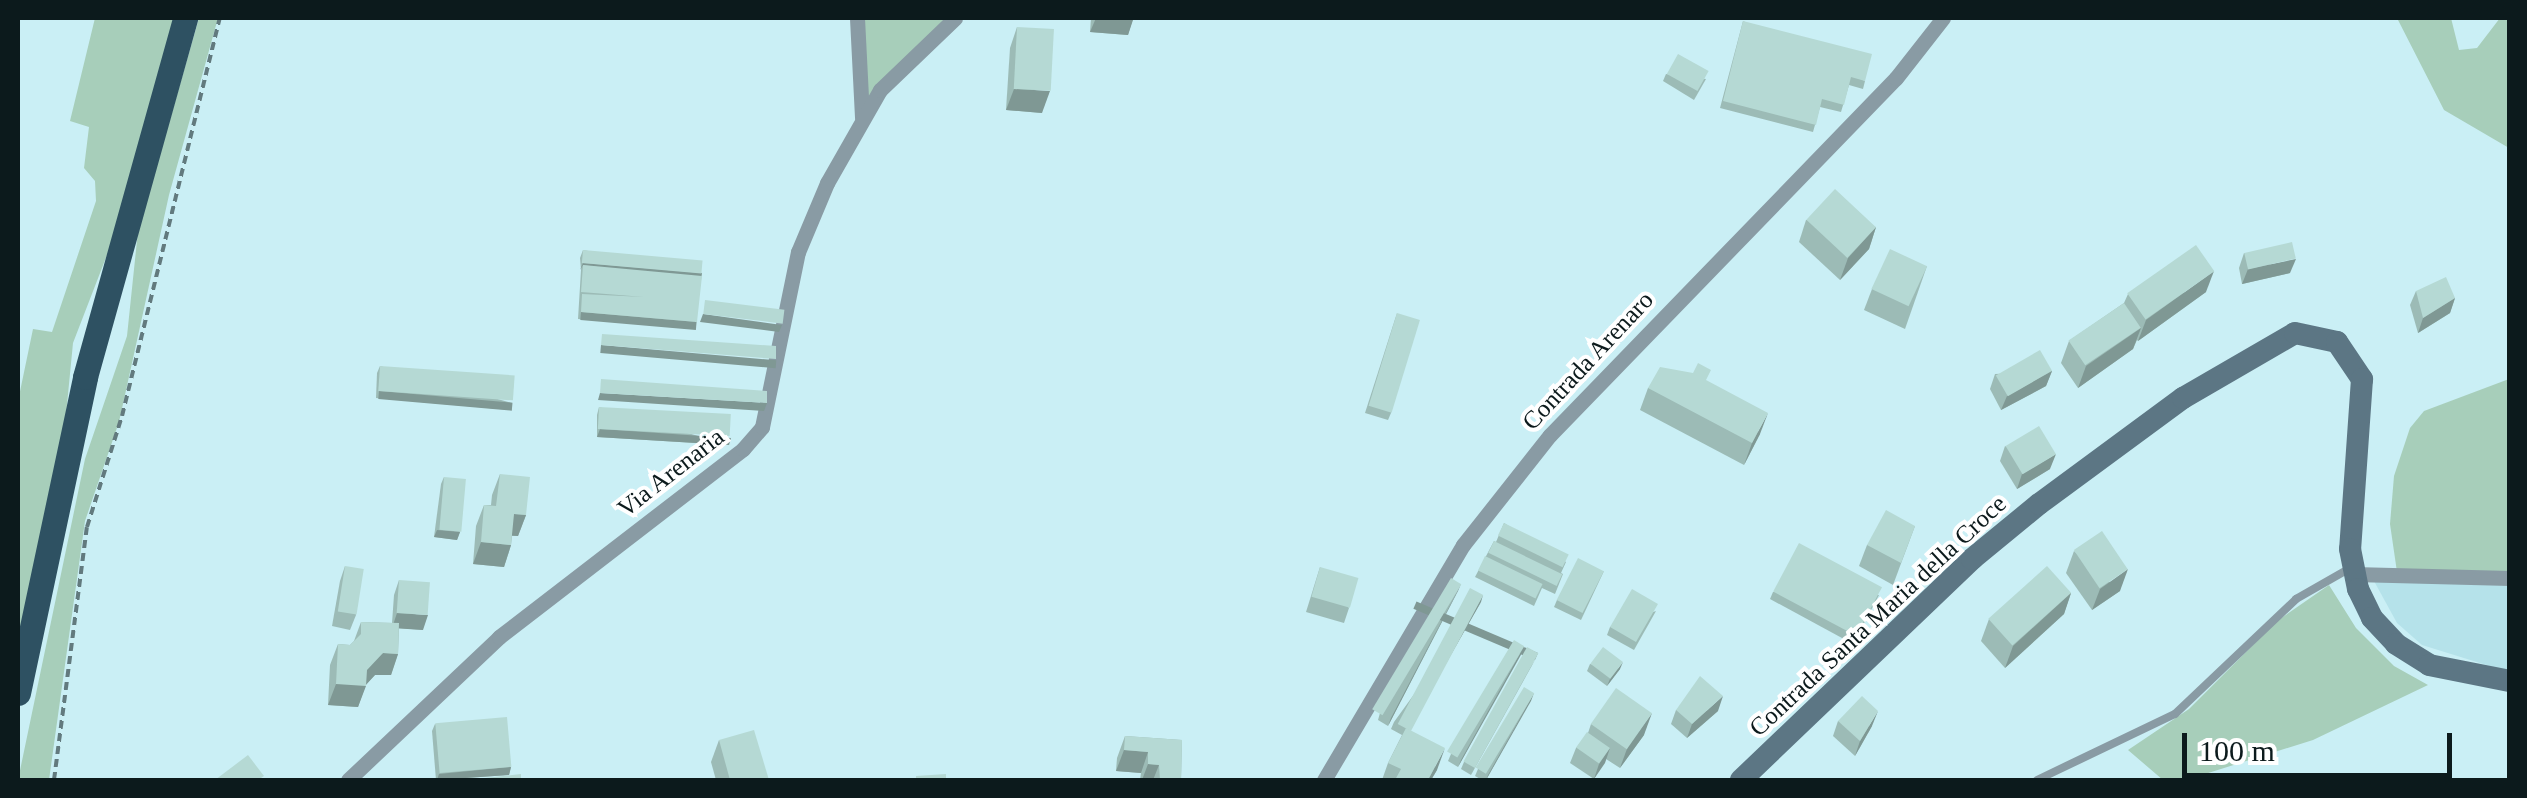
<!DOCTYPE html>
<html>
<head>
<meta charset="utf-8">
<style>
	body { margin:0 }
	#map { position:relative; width:2527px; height:798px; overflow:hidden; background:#caeff5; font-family:"Times New Roman",serif }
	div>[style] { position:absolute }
	.built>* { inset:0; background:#b5e2ea }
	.green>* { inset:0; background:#a7ceba }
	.path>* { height:4px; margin-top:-2px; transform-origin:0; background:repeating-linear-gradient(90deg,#627a7e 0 8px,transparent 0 13px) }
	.service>* { height:8px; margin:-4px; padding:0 4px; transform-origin:4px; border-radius:4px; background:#899ba4 }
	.minor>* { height:15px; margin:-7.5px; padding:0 7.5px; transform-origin:7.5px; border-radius:7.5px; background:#899ba4 }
	.secondary>* { height:22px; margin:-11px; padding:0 11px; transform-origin:11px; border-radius:11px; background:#5c7684 }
	.trunk>* { height:25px; margin:-12.5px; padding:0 12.5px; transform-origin:12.5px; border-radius:12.5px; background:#2e5162 }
	.wall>* { inset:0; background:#9cbbb6 }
	.shaded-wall>* { inset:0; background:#7f9894; transform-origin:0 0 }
	.building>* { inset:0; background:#b5d9d4; transform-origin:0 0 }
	span { translate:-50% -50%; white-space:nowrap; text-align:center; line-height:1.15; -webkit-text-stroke:8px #fff; paint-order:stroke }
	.street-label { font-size:25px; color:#0c1a1c }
	.frame { position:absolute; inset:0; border:20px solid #0c1a1c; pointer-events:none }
	.scale { position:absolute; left:2182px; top:733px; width:270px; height:45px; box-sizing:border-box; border:5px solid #0c1a1c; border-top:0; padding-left:12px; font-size:30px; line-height:35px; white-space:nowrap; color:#0c1a1c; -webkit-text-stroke:8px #fff; paint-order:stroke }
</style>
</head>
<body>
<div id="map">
	<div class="built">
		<i style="clip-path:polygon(2374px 581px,2509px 583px,2509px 672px,2422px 645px,2397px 623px)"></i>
	</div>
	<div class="green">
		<i style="clip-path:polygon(95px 18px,176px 18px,112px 242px,73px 343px,65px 425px,18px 639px,18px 401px,33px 329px,52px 332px,96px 201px,95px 181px,84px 168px,89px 127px,70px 121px)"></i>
		<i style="clip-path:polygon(199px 18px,218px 18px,169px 195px,119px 422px,85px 521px,49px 780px,18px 780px,85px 459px,127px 336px,138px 231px)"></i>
		<i style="clip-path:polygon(861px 18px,952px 18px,866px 104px)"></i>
		<i style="clip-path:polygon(2397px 18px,2451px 18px,2459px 50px,2477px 48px,2500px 18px,2509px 18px,2509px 148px,2444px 110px)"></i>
		<i style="clip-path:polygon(2509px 379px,2509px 575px,2397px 572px,2390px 524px,2394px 476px,2410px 428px,2424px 411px)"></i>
		<i style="clip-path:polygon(2329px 585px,2356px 628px,2394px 666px,2428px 685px,2313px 740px,2186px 780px,2163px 780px,2128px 750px,2189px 709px,2277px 621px)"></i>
	</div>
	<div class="path">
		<i style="left:54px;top:780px;width:255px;rotate:-82.6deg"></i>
		<i style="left:87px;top:527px;width:116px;rotate:-72.5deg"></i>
		<i style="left:122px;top:416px;width:410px;rotate:-76.2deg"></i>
	</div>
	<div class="service">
		<i style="left:2037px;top:780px;width:153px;rotate:-25.6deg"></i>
		<i style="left:2175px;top:714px;width:167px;rotate:-43.5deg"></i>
		<i style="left:2296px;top:599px;width:64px;rotate:-29.7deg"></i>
	</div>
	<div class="minor">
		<i style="left:857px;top:18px;width:100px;rotate:87.1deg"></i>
		<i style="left:2353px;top:574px;width:157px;rotate:1.5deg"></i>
		<i style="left:348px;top:780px;width:208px;rotate:-43.4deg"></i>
		<i style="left:499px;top:637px;width:308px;rotate:-37.6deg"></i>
		<i style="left:743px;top:449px;width:29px;rotate:-49deg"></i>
		<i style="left:762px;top:427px;width:179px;rotate:-78.4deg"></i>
		<i style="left:798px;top:252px;width:75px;rotate:-67.2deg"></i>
		<i style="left:827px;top:183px;width:107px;rotate:-60.3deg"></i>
		<i style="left:880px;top:90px;width:104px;rotate:-43.8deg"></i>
		<i style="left:1324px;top:780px;width:273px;rotate:-59.4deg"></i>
		<i style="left:1463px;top:545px;width:140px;rotate:-51.7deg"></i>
		<i style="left:1550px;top:435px;width:497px;rotate:-45.9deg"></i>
		<i style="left:1896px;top:78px;width:76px;rotate:-51.9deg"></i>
	</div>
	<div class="secondary">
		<i style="left:1741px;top:780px;width:320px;rotate:-43.7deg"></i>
		<i style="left:1972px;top:559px;width:87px;rotate:-39.4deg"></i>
		<i style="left:2039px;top:504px;width:179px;rotate:-36.4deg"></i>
		<i style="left:2183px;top:398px;width:129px;rotate:-30.1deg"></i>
		<i style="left:2295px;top:333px;width:43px;rotate:12.1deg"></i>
		<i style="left:2337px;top:342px;width:45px;rotate:56deg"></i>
		<i style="left:2362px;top:379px;width:170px;rotate:94deg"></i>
		<i style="left:2350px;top:549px;width:41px;rotate:78.7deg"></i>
		<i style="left:2358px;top:589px;width:32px;rotate:64deg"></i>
		<i style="left:2372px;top:618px;width:35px;rotate:47deg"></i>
		<i style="left:2396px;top:644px;width:39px;rotate:32deg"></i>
		<i style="left:2429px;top:665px;width:83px;rotate:11.2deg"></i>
	</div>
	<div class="trunk">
		<i style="left:18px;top:693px;width:323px;rotate:-78deg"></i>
		<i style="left:85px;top:377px;width:373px;rotate:-74.4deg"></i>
	</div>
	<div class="wall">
		<i style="clip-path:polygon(1091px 18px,1133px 18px,1128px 35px,1090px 32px)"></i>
		<i style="clip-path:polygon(1743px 21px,1865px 81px,1863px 89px,1849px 85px,1841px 112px,1820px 107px,1813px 132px,1720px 108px)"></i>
		<i style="clip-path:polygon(1017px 27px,1042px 113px,1006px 110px,1010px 48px)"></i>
		<i style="clip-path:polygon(1666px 74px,1706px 79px,1694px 100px,1663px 81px)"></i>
		<i style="clip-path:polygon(1806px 220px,1876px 227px,1869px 249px,1840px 280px,1799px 242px)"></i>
		<i style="clip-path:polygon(583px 250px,702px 273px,694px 329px,578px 319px,581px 270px,580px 258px)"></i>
		<i style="clip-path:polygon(2244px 253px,2290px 273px,2242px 284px,2239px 268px)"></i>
		<i style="clip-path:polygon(1927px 266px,1905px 329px,1864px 310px,1872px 289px)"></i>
		<i style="clip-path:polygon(2416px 291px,2455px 298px,2450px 313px,2418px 333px,2410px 305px)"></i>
		<i style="clip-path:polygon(2206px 292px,2138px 341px,2137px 340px,2133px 349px,2078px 388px,2061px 363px,2069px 341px,2124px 303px,2128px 294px)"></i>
		<i style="clip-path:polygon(1397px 313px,1391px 413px,1388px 420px,1365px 413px)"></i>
		<i style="clip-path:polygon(380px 366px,512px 403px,510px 410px,376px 398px,377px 373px)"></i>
		<i style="clip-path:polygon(2052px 371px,2046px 386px,2001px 410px,1990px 389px,1995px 374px)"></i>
		<i style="clip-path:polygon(1707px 381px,1760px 434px,1744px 465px,1640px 410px,1648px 388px)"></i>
		<i style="clip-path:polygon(599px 407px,729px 445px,597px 437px,597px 415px)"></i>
		<i style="clip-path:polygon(2005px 446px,2050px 469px,2017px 489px,2000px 461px)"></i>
		<i style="clip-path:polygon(500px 474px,526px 515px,518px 536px,512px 536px,511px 545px,504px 567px,473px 564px,476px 526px,484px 505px,491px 505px,492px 495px)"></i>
		<i style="clip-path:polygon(444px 477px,460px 532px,457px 540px,434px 537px,441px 484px)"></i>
		<i style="clip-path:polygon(1504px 523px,1566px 562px,1561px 573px,1563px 574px,1555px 594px,1542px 588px,1534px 606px,1475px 577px,1494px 541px,1496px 542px)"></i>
		<i style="clip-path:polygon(1915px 526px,1893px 585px,1859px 566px,1867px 545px)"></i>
		<i style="clip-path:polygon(2074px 551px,2120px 591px,2092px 610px,2066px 573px)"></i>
		<i style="clip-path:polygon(345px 566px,356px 615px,350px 630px,332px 626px,340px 581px)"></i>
		<i style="clip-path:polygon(1320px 567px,1349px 608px,1344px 623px,1306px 612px)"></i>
		<i style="clip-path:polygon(1604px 571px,1581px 620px,1554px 607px,1557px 600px)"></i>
		<i style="clip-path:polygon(399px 580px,423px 630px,399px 628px,398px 654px,391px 675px,375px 675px,366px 684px,358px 707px,328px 705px,330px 665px,338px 644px,350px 645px,354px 641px,361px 622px,392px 623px,394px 595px)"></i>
		<i style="clip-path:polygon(1461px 584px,1388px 726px,1378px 720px,1380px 713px)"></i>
		<i style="clip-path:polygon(1773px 592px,1879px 595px,1853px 644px,1770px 599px)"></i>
		<i style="clip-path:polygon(2071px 593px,2064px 614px,2005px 668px,1981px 641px,1989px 619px)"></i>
		<i style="clip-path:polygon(1481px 602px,1408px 729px,1437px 770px,1431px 780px,1382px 780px,1388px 763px,1402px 735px,1391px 729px,1394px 722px)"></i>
		<i style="clip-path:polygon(1656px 611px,1634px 650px,1607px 635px,1610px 627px)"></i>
		<i style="clip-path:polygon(1524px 646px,1458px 767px,1448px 761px,1451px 754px)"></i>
		<i style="clip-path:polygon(1535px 660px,1471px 775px,1461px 769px,1464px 762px)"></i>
		<i style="clip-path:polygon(1590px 664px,1620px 669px,1607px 686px,1587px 671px)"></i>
		<i style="clip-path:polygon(1534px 693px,1486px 780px,1482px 780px,1475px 776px,1478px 769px)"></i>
		<i style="clip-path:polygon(1676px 710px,1718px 711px,1687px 738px,1671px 724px)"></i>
		<i style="clip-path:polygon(1838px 721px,1872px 726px,1855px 756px,1833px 736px)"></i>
		<i style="clip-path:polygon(435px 724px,511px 767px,509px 775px,436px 780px,432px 731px)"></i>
		<i style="clip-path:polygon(1591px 724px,1644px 735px,1620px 768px,1606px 759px,1594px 779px,1570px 763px,1576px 748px,1588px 733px)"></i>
		<i style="clip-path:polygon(1125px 736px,1182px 740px,1181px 780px,1140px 780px,1141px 773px,1116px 771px,1117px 758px)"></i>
		<i style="clip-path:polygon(719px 740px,769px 780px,716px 780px,711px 762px)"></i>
	</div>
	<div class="shaded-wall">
		<i style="clip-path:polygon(1096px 18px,1133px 20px,1128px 35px,1090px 32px)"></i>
		<i style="clip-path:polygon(1014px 89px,1050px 91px,1042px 113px,1006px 110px)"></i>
		<i style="clip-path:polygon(1876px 227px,1869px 249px,1840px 280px,1848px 258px)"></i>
		<i style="clip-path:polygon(2296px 259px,2290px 273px,2242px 284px,2248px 269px)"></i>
		<i style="clip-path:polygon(583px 263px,702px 273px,700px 281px,583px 265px,580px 270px)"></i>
		<i style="clip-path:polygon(2214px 271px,2206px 292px,2138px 341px,2146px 320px)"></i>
		<i style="clip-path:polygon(2455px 298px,2450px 313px,2418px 333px,2423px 318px)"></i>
		<i style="left:581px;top:312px;width:116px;height:8px;rotate:5deg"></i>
		<i style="clip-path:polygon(703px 314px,782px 325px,779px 332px,700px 322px)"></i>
		<i style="clip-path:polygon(2141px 328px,2133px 349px,2078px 388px,2086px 366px)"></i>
		<i style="left:601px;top:345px;width:176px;height:8px;rotate:5deg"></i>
		<i style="clip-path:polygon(2052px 371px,2046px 386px,2001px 410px,2007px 396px)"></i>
		<i style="left:379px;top:391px;width:134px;height:8px;rotate:5deg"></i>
		<i style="clip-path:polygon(600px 393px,767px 403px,764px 411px,598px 400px)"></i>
		<i style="clip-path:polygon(1768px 413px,1760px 434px,1744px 465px,1752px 443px)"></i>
		<i style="clip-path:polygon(600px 429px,731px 438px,729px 445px,597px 437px)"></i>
		<i style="clip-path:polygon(2056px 454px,2050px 469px,2017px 489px,2022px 474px)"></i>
		<i style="clip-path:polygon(514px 514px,526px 515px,518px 536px,506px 535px)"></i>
		<i style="clip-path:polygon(437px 530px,460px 532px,457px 540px,434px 537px)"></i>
		<i style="clip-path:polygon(481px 542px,511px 545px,504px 567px,473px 564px)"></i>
		<i style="clip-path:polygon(2128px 569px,2120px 591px,2092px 610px,2100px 589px)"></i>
		<i style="clip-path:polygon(1461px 584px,1458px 591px,1388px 726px,1391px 718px)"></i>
		<i style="clip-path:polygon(2071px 593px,2064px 614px,2005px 668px,2013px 646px)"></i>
		<i style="clip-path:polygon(1483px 595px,1481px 602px,1404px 737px,1407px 729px)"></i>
		<i style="clip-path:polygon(397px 613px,428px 615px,423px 630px,392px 628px)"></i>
		<i style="clip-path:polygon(1524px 646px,1522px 653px,1458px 767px,1461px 760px)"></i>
		<i style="clip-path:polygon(383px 653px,398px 654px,391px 675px,375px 675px,365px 686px,366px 686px,358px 707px,328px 705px,336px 684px)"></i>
		<i style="left:1538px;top:653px;width:8px;height:132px;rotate:113deg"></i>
		<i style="clip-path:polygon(1623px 662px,1620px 669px,1607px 686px,1610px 679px)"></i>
		<i style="clip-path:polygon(1534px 693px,1531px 701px,1486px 780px,1488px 775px)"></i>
		<i style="clip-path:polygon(1723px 696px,1718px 711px,1687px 738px,1692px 724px)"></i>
		<i style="clip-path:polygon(1878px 711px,1872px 726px,1855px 756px,1860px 741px)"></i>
		<i style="clip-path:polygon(1652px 713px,1644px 735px,1620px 768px,1628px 746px)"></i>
		<i style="clip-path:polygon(1445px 748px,1437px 770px,1431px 780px,1428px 780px)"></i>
		<i style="clip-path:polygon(1610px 748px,1605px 763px,1594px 779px,1599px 764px)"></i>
		<i style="clip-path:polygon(1124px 750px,1148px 752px,1141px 773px,1116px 771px)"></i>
		<i style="clip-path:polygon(1148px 764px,1159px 765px,1153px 780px,1142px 780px)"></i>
		<i style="clip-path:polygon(511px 767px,509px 775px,437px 780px,439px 774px)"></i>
	</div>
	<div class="building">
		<i style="clip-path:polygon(1096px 18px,1133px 18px,1133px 20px)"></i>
		<i style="clip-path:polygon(1743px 21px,1872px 54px,1865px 81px,1851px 77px,1844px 105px,1822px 99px,1816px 125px,1723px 101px)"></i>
		<i style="left:1017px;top:27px;width:37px;height:62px;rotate:3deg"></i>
		<i style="left:1678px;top:54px;width:35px;height:23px;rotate:29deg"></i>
		<i style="left:1835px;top:189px;width:56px;height:42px;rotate:43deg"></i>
		<i style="left:2292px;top:242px;width:17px;height:49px;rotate:77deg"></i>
		<i style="left:2196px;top:245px;width:32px;height:84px;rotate:55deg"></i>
		<i style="left:1890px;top:249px;width:41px;height:44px;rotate:25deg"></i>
		<i style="left:583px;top:250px;width:120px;height:13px;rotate:5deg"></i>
		<i style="clip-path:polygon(583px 265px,702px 276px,697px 322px,581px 312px,582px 294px,644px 297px,581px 292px)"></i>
		<i style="clip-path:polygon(2446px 277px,2455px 298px,2423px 318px,2416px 291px)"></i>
		<i style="left:705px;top:300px;width:80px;height:14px;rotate:7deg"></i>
		<i style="left:2124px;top:303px;width:30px;height:67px;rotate:56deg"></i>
		<i style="left:1397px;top:313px;width:24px;height:97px;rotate:17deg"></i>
		<i style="clip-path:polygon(602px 334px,776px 346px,776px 359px,601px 345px)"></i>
		<i style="left:2040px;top:350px;width:24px;height:51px;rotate:60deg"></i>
		<i style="clip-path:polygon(1698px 363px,1711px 370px,1706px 380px,1768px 413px,1752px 443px,1648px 388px,1660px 367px,1693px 373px)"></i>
		<i style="left:380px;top:366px;width:135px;height:25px;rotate:4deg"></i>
		<i style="clip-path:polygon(601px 379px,767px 391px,767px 403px,600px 393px)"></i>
		<i style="left:599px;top:407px;width:132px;height:22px;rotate:3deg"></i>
		<i style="left:2039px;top:426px;width:33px;height:39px;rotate:59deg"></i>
		<i style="clip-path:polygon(500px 474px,530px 477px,526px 515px,514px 514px,511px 545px,481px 542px,484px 505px,496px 506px)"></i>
		<i style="left:444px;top:477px;width:22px;height:53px;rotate:5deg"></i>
		<i style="clip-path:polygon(1886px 510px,1915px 526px,1901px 563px,1867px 545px)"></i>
		<i style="left:1504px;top:523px;width:72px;height:14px;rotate:26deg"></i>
		<i style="left:2102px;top:531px;width:46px;height:34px;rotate:56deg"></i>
		<i style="left:1494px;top:541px;width:76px;height:13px;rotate:26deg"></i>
		<i style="left:1799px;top:543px;width:94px;height:55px;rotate:28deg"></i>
		<i style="left:1485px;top:556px;width:64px;height:16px;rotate:26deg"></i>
		<i style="left:1578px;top:558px;width:29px;height:47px;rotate:27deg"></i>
		<i style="left:345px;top:566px;width:19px;height:46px;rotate:9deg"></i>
		<i style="left:2047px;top:566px;width:36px;height:79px;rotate:48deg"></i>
		<i style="left:1320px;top:567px;width:40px;height:31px;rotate:16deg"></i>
		<i style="left:1451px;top:578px;width:12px;height:153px;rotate:31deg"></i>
		<i style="left:399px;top:580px;width:31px;height:33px;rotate:4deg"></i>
		<i style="left:1470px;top:588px;width:15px;height:154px;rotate:28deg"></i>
		<i style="left:1632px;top:589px;width:30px;height:44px;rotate:30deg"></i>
		<i style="clip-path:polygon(361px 622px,399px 623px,398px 654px,383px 653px,367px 670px,366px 686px,336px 684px,338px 644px,350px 645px,361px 634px)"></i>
		<i style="left:1514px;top:640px;width:12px;height:130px;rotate:31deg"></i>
		<i style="left:1527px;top:647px;width:13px;height:131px;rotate:29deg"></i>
		<i style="left:1603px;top:647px;width:25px;height:21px;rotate:37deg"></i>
		<i style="clip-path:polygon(1700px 676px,1723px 696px,1692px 724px,1676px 710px)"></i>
		<i style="left:1524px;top:687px;width:12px;height:94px;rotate:31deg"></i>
		<i style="left:1616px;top:688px;width:44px;height:44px;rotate:35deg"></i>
		<i style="clip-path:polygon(1862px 696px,1878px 711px,1860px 741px,1838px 721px)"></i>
		<i style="left:507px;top:717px;width:50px;height:72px;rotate:85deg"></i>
		<i style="clip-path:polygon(1406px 728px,1445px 748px,1428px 780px,1395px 780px,1401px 769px,1388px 763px)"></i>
		<i style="clip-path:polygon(754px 730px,769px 780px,730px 780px,719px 740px)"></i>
		<i style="left:1587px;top:732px;width:28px;height:19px;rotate:35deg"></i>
		<i style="clip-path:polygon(1125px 736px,1182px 740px,1181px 780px,1160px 780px,1159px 765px,1148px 764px,1148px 752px,1124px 750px)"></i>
		<i style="clip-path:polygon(248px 755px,264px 776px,258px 780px,215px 780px)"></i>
		<i style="clip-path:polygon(521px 774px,521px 780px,467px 780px)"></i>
		<i style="clip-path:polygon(946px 774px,946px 780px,916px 780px,916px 776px)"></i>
		<i style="left:674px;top:778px;width:22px;height:2px"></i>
	</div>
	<div class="street-label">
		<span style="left:1588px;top:361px;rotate:-47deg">Contrada Arenaro</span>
		<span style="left:671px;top:473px;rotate:-38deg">Via Arenaria</span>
		<span style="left:1878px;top:616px;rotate:-43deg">Contrada Santa Maria della Croce</span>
	</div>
	<div class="frame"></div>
	<div class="scale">100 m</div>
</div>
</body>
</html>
